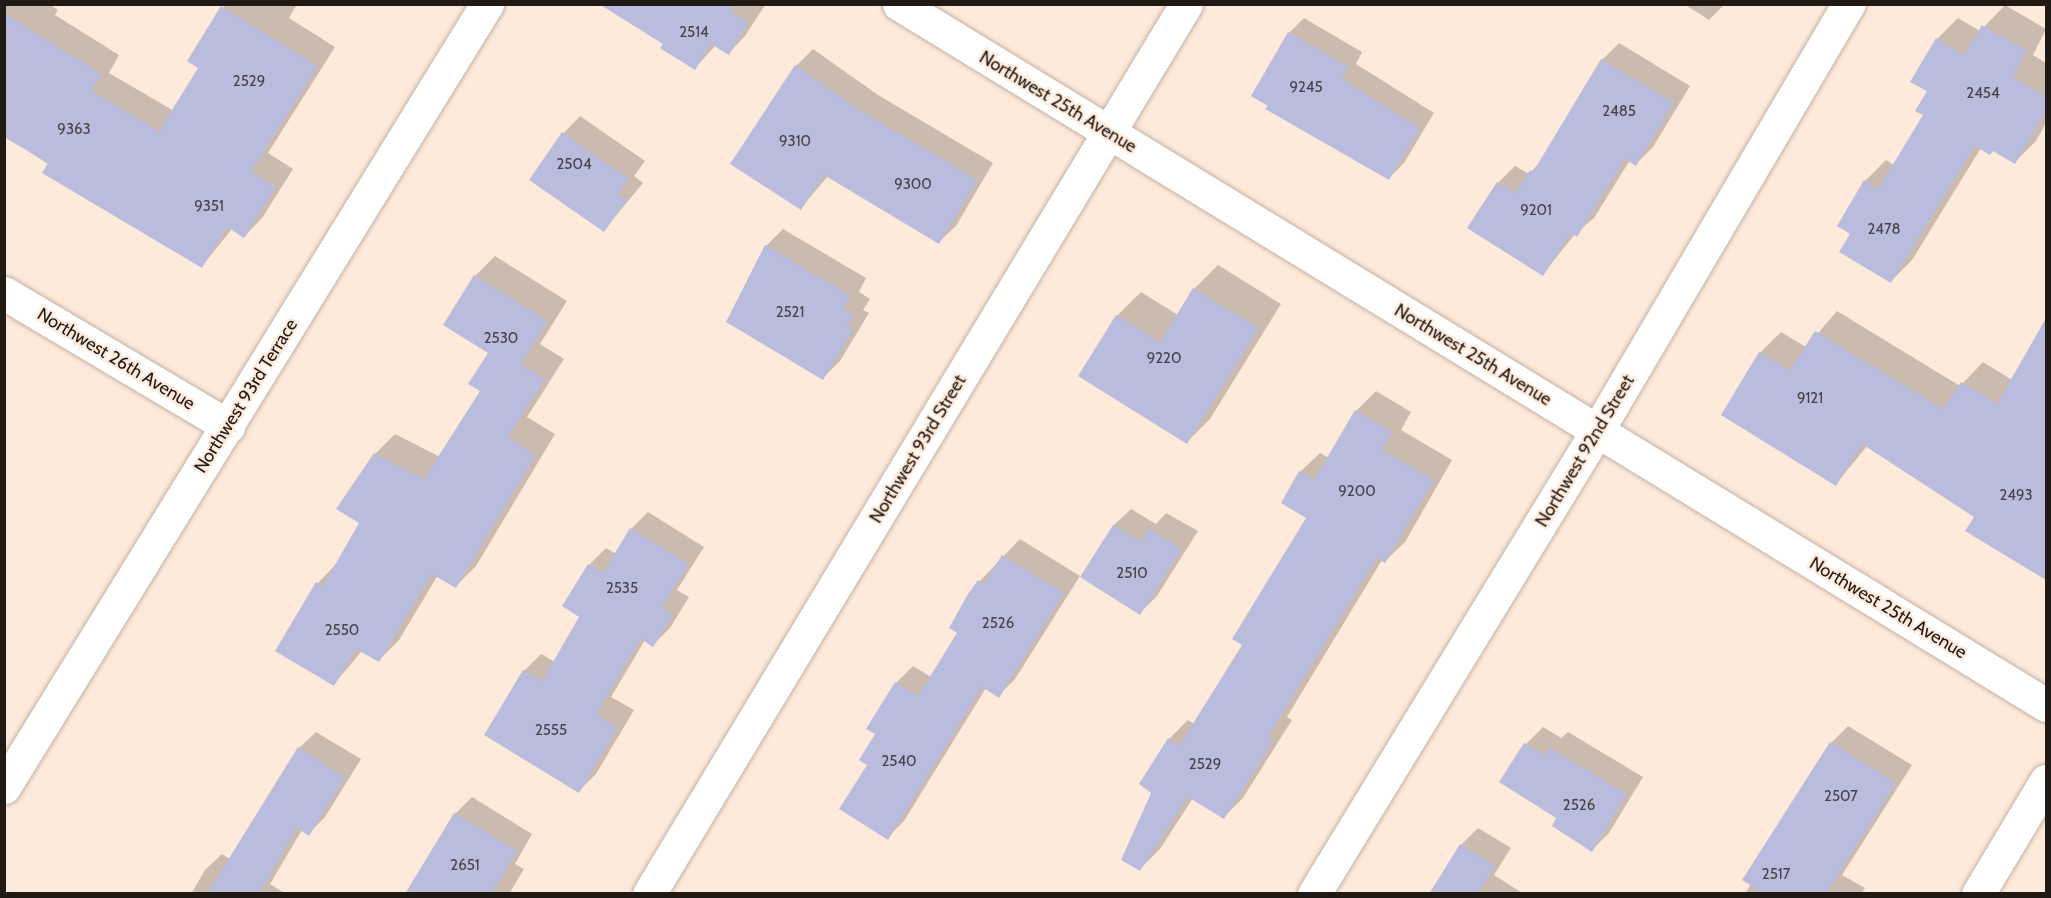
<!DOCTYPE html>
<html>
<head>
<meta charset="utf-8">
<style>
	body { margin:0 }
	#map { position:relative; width:2051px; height:898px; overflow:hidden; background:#feeadb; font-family:Cabin,sans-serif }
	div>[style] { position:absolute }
	.shadow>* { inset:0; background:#0003 }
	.building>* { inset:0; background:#b9bcdd }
	.roads { filter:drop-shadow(0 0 2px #c5b2a3) drop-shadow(0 0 2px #c5b2a3) }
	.minor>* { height:33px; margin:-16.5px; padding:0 16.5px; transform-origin:16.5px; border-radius:16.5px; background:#fff }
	span { translate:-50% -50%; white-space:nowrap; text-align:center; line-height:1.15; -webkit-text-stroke:4.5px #feeadb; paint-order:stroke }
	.number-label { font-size:15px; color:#464246 }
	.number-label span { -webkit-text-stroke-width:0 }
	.street-label { font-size:18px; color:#201914 }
	.frame { position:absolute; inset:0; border:6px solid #201914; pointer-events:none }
</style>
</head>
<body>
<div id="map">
	<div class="shadow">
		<i style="clip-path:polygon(4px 4px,49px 4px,58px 10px,55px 15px,119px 55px,109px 73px,174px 111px,200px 68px,225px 4px,297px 4px,289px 18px,335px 47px,268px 153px,293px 169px,262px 218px,244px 237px,232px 229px,202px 266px,4px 135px)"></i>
		<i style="clip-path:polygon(618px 4px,764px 4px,765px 5px,745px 36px,729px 53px,716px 45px,695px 68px)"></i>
		<i style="clip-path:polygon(1684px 4px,1725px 4px,1709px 20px)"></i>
		<i style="clip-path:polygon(2005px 5px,2046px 29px,2033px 55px,2046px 63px,2046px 123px,2036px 141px,2015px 162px,1994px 150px,1981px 148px,1912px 260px,1891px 281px,1852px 234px,1865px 181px,1886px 160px,1894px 165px,1925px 114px,1937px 39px,1958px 18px,1980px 31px)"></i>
		<i style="clip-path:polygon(1304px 18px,1362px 52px,1356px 64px,1434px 113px,1404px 163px,1389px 178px,1289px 33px)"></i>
		<i style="clip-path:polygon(1619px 43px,1690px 86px,1653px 147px,1636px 164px,1630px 160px,1594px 218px,1575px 234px,1543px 274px,1469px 228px,1498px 183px,1515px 166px,1529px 174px,1542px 160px,1602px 60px)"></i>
		<i style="clip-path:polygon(813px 49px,878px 95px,993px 163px,956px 226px,939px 242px,828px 176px,801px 208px,796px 66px)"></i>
		<i style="clip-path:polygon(580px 116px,645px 161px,634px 176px,643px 183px,604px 230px,564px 133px)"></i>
		<i style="clip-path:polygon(783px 229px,866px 278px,859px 292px,870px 299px,863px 310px,869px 313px,840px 361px,823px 378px,728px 321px,766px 246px)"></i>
		<i style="clip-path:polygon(495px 256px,567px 301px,540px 344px,564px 359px,527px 417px,555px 434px,476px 566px,456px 586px,438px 575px,399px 640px,379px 660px,362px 651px,334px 684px,318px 583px,338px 562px,361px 522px,375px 454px,395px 434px,440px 457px,482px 391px,490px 352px,475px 276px)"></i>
		<i style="clip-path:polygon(1218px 265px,1281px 304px,1210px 419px,1187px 442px,1080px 376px,1117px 316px,1141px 292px,1178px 315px,1194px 289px)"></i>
		<i style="clip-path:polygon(1837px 311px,1960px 386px,1983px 362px,2012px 380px,2046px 321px,2046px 579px,1967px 531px,1976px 516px,1867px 446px,1836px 484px,1760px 353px,1781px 332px,1806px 347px)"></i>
		<i style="clip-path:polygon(1376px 391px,1411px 412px,1401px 430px,1452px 460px,1405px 542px,1385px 561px,1382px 560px,1287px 717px,1292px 720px,1243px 798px,1224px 817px,1193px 798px,1160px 849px,1140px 869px,1153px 792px,1169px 739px,1188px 720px,1194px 724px,1244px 645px,1308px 517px,1300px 472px,1320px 453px,1329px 458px,1356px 411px)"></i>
		<i style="clip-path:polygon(1131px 509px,1156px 524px,1166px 513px,1198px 531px,1157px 596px,1140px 613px,1082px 577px,1114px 525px)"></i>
		<i style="clip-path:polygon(648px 512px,704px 547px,677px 590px,689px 597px,670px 628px,653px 645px,645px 640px,611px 697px,634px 710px,596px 774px,579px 791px,524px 671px,541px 654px,555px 662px,581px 617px,589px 565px,606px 548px,616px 554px,631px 529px)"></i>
		<i style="clip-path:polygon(1020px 539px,1080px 576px,1015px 679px,998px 696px,986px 688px,904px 821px,887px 838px,869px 764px,896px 683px,913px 666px,931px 677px,959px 632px,980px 581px)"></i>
		<i style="clip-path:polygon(1848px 726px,1912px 765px,1842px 875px,1865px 888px,1861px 894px,1745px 894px,1751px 884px,1744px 880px,1831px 743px)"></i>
		<i style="clip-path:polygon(1543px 727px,1561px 738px,1568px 732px,1643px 777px,1609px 833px,1592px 850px,1558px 818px,1501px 782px,1526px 744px)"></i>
		<i style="clip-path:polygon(316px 732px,361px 759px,325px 817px,308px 834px,302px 830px,270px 884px,286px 894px,191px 894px,205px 870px,222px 854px,230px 859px,299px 748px)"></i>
		<i style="clip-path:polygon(472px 797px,532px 834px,515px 864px,524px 869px,509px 894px,431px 894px,455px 814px)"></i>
		<i style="clip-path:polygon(1478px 828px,1511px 848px,1494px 875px,1524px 894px,1431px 894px,1461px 845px)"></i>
	</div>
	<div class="building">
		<i style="clip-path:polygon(599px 4px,735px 4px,731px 12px,749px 22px,729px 55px,711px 44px,695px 70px,660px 48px,663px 44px)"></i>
		<i style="clip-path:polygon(221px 6px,318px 66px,251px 172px,276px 187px,244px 238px,227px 227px,202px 268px,42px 173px,48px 163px,4px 137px,4px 13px,102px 74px,91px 91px,159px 131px,198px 68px,187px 61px)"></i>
		<i style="clip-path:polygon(1982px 25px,2027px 51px,2013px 76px,2046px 97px,2046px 111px,2015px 164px,1993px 151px,1990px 155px,1975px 146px,1891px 283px,1839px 252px,1850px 234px,1837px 226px,1864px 180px,1878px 189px,1923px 115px,1915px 111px,1927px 91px,1910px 82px,1936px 38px,1964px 55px)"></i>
		<i style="clip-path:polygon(1288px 32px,1349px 67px,1342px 79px,1420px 128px,1389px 180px,1265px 109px,1268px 106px,1251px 96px)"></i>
		<i style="clip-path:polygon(1601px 59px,1674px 103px,1636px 166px,1625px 159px,1577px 237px,1571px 233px,1543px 276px,1467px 228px,1497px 182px,1515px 193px,1530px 170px,1533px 172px)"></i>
		<i style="clip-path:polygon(795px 65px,861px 111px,978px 180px,939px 244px,824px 175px,801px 210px,730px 164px)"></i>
		<i style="clip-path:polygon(562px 132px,629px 179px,618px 194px,627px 200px,604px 232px,529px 180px)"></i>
		<i style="clip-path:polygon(765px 245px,851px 296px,843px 309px,854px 316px,847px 327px,853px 330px,823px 380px,726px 322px)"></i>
		<i style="clip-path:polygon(474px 275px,548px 321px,521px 364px,545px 379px,508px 437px,536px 455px,456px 588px,432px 574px,379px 662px,356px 649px,334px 686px,275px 651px,316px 582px,323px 586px,359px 523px,336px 509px,374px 453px,424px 479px,480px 391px,468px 384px,488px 353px,443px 325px)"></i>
		<i style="clip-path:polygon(1193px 288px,1259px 328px,1187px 444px,1078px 376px,1116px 315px,1160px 342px)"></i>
		<i style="clip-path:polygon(2046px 318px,2046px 580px,1965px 531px,1974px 517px,1862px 444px,1836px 486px,1721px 415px,1759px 352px,1790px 370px,1815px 331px,1943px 409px,1961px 382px,1997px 404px)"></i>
		<i style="clip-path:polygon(1355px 410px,1392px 432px,1382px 450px,1434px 480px,1385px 563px,1377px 558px,1268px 737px,1274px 740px,1224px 819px,1188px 797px,1140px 871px,1121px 860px,1151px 793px,1139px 784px,1168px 738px,1179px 746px,1242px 645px,1232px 639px,1306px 518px,1281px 503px,1299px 471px,1314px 480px)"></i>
		<i style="clip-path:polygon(1113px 525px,1141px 542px,1148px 529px,1182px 549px,1140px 615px,1080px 577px)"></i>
		<i style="clip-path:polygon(630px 528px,689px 564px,662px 607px,673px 615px,653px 647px,641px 639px,596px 714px,618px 728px,579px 793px,484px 735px,523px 670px,542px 681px,579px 617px,562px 606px,588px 564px,603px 573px)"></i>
		<i style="clip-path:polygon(1002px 555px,1064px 593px,999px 698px,982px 687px,888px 840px,839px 809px,867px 765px,859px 760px,875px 734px,866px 729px,895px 682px,918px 696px,957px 633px,949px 628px,968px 594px,978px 580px,984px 584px)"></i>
		<i style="clip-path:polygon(1830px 742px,1896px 783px,1826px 894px,1764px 894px,1742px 880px)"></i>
		<i style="clip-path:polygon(1524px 743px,1545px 755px,1550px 748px,1627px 794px,1592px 852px,1552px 826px,1556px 818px,1499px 782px)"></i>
		<i style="clip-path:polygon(298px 747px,345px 777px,309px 836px,297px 828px,259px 894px,207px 894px)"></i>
		<i style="clip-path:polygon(454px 813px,517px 851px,492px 894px,405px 894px)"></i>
		<i style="clip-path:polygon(1460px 844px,1495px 866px,1478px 894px,1429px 894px)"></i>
	</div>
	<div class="roads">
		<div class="minor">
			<i style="left:899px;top:4px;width:1344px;rotate:31.43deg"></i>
			<i style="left:4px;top:293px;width:261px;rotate:30.7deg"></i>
			<i style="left:4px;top:787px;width:920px;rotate:-58.33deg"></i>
			<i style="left:649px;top:894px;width:1039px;rotate:-58.89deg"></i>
			<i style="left:1314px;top:894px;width:543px;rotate:-58.57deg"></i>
			<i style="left:1597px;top:431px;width:496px;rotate:-59.5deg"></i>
			<i style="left:1978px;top:894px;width:132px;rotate:-59deg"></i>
		</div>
	</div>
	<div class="number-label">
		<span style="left:694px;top:33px">2514</span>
		<span style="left:249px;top:82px">2529</span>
		<span style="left:1306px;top:88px">9245</span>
		<span style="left:1983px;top:94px">2454</span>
		<span style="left:1619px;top:112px">2485</span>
		<span style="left:74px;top:130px">9363</span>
		<span style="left:795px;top:142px">9310</span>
		<span style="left:574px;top:165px">2504</span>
		<span style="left:913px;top:185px">9300</span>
		<span style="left:209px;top:207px">9351</span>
		<span style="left:1536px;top:211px">9201</span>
		<span style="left:1884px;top:230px">2478</span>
		<span style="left:790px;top:313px">2521</span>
		<span style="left:501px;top:339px">2530</span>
		<span style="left:1164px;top:359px">9220</span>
		<span style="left:1810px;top:399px">9121</span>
		<span style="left:1357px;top:492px">9200</span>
		<span style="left:2016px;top:496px">2493</span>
		<span style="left:1132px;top:574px">2510</span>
		<span style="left:622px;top:589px">2535</span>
		<span style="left:998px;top:624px">2526</span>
		<span style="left:342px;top:631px">2550</span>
		<span style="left:551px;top:731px">2555</span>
		<span style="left:899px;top:762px">2540</span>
		<span style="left:1205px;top:765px">2529</span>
		<span style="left:1841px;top:797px">2507</span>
		<span style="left:1579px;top:806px">2526</span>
		<span style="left:465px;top:866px">2651</span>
		<span style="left:1776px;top:875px">2517</span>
	</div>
	<div class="street-label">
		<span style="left:1058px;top:102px;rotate:31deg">Northwest 25th Avenue</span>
		<span style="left:1473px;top:355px;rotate:31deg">Northwest 25th Avenue</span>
		<span style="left:116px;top:359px;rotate:31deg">Northwest 26th Avenue</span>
		<span style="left:246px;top:396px;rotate:-58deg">Northwest 93rd Terrace</span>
		<span style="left:918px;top:449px;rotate:-59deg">Northwest 93rd Street</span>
		<span style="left:1585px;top:451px;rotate:-59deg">Northwest 92nd Street</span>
		<span style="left:1888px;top:608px;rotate:31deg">Northwest 25th Avenue</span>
	</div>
	<div class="frame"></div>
</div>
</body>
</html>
